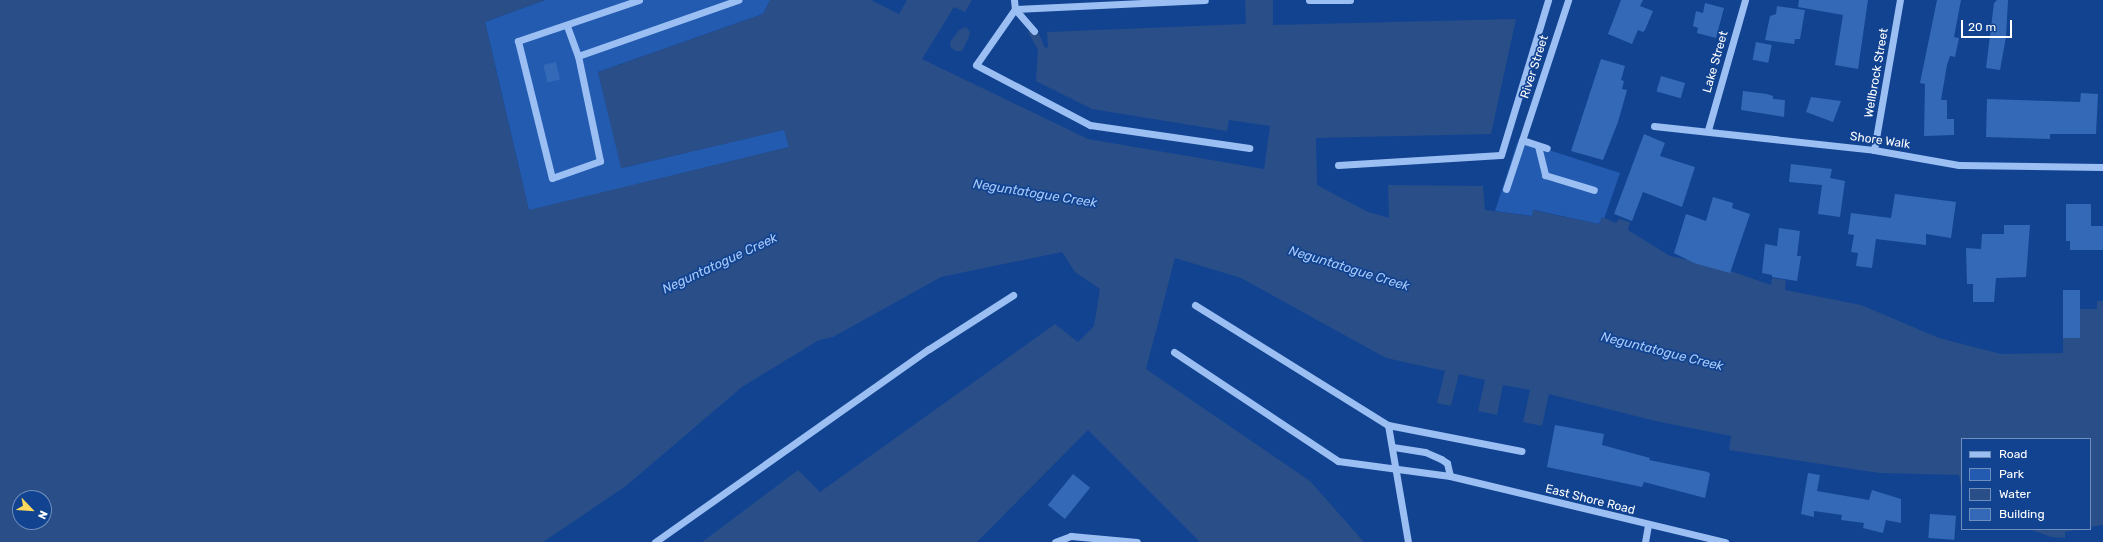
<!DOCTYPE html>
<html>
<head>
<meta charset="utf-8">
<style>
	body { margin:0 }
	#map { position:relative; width:2103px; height:542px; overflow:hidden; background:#114391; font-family:Rubik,sans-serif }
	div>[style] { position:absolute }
	.green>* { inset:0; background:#225bb0 }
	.water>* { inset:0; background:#294e88 }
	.building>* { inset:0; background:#3469b8; transform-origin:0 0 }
	.minor>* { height:7px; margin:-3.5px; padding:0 3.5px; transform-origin:3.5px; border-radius:3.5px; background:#9bbff3 }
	span { translate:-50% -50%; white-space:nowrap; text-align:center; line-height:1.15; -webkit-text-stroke:3.5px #114391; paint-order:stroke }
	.street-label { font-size:12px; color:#fff }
	.water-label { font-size:13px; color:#a7c9fa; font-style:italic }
	.legend { position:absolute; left:1961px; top:438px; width:130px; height:92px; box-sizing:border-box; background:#114391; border:1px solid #708ebd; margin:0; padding:5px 7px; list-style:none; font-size:12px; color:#fff }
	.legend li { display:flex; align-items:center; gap:8px; height:20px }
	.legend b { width:20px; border:1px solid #708ebd }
	.north { position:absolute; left:12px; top:490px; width:40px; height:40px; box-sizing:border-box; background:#114391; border:1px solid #708ebd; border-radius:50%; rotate:115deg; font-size:11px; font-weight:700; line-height:16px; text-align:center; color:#fff }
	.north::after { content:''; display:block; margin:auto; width:14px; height:18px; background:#ffd85d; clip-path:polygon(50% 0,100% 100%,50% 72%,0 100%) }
	.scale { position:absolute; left:1961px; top:20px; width:51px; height:18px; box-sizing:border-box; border:2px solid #fff; border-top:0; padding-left:5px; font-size:12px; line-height:14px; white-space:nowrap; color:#fff; -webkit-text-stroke:3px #114391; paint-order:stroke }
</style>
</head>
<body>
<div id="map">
	<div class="green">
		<i style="clip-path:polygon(545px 0,770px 0,763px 14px,598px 72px,622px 168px,785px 129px,789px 147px,529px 211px,485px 22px)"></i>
		<i style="clip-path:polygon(1518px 140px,1620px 173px,1604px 219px,1602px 218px,1599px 224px,1534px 210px,1532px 216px,1495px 211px)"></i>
	</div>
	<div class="water">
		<i style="clip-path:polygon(evenodd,0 0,545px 0,485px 22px,529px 210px,789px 147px,784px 130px,621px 168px,598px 72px,763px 14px,770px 0,871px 0,899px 14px,907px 0,972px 0,965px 12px,954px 7px,922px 59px,1088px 139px,1264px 169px,1270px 126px,1229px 120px,1227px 131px,1092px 109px,1036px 81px,1038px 50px,1028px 32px,1037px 29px,1045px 48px,1048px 47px,1047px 32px,1246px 24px,1245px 0,1273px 0,1273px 25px,1516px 19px,1491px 134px,1316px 138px,1317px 185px,1368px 212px,1389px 218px,1388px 185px,1483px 186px,1485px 210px,1532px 216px,1533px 210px,1599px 224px,1602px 217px,1616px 223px,1619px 219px,1630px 222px,1628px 230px,1670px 256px,1722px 268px,1771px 285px,1772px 278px,1786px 280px,1785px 290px,1861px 305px,1939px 338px,2001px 354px,2063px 353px,2063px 337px,2079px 309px,2097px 309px,2097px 301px,2103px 301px,2103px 525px,2090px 527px,2090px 439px,1962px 439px,1962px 495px,1959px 475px,1879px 473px,1729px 450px,1731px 436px,1655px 421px,1549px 394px,1542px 426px,1523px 422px,1530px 390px,1503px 385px,1497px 415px,1478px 411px,1485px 380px,1459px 374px,1451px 406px,1437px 403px,1445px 371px,1386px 358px,1241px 278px,1175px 258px,1146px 369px,1310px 481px,1364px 542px,1200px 542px,1088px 430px,977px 542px,702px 542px,798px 470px,820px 492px,1055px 324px,1078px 342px,1094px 326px,1100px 289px,1075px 272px,1062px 252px,941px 277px,833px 337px,819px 340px,742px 387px,626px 486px,543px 542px,0 542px,0 0,20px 498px,44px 498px,44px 522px,20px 522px,20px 498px)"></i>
		<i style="clip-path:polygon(966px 27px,970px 32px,969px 37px,962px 51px,956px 51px,951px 48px,950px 42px,959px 30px)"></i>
		<i style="clip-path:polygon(2029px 529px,2081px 529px,2065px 532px,2065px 538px,2051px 537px)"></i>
	</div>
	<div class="building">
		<i style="clip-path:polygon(1621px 0,1643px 0,1640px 6px,1653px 11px,1645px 30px,1643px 32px,1638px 30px,1632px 44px,1608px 34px)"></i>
		<i style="clip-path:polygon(1799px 0,1868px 0,1858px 69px,1835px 65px,1843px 15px,1798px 7px)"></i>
		<i style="clip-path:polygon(1937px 0,1961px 0,1954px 37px,1959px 38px,1955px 57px,1950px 56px,1947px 65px,1941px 100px,1947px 100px,1947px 119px,1954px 119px,1954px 135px,1924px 136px,1925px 84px,1920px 83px)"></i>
		<i style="clip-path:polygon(1997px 0,2008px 0,2006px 37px,2000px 70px,1986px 68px,1994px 3px)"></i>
		<i style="clip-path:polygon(1705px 3px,1724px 8px,1716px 38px,1697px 33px,1698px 28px,1693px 26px,1696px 11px,1703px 13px)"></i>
		<i style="clip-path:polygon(1777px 6px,1805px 10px,1800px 39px,1795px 39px,1794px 44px,1765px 40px,1770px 16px,1776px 14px)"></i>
		<i style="left:1756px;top:42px;width:16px;height:18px;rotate:11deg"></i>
		<i style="clip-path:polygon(1601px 59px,1625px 66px,1621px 80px,1624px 81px,1622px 89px,1627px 90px,1618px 122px,1603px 160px,1571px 151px)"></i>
		<i style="left:556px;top:62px;width:18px;height:13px;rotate:77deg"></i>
		<i style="left:1661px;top:76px;width:25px;height:16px;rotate:16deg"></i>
		<i style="clip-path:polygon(1743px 91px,1767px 94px,1773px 96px,1773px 99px,1785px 100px,1784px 117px,1741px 110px)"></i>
		<i style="clip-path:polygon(2081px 93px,2098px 94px,2096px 134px,2050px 134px,2050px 139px,1986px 137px,1987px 99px,2080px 102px)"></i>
		<i style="clip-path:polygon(1811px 97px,1841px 101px,1833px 122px,1806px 112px)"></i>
		<i style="clip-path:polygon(1644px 134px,1665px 143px,1660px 156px,1695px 167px,1682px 207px,1643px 192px,1632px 221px,1614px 214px)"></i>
		<i style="clip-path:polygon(1791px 164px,1832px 169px,1830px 178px,1845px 181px,1840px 217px,1818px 214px,1822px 185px,1789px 182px)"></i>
		<i style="clip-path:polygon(1895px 194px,1956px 202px,1951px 238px,1926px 234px,1926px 245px,1876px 239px,1872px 268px,1856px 266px,1858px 253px,1851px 252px,1854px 235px,1848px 234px,1851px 213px,1891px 218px)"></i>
		<i style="clip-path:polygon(1713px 197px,1733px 203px,1732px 208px,1750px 214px,1730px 273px,1694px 263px,1674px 253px,1686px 214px,1706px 221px)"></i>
		<i style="clip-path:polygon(2066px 204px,2091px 204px,2091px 226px,2103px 226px,2103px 250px,2070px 250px,2070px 241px,2066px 241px)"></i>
		<i style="clip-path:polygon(2004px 225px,2030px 225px,2026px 277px,1996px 278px,1994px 302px,1973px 302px,1973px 284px,1967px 284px,1966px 248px,1981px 249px,1982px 234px,2004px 234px)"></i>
		<i style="clip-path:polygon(1779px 228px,1800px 231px,1797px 256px,1801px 256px,1797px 281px,1772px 277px,1772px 275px,1762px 273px,1765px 244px,1777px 246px)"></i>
		<i style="left:2063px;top:290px;width:17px;height:48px"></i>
		<i style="clip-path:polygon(1555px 425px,1604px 434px,1602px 445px,1650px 458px,1649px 460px,1708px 472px,1710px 474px,1705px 498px,1644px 482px,1642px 487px,1547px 467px)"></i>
		<i style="clip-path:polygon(1808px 473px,1820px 475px,1817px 491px,1869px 500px,1872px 490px,1901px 499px,1901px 523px,1886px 520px,1883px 533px,1863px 528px,1864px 523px,1841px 520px,1842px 515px,1814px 511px,1814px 517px,1801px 514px)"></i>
		<i style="left:1073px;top:474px;width:22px;height:40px;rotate:39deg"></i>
		<i style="left:1930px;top:514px;width:26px;height:24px;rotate:4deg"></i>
	</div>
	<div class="minor">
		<i style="left:639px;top:0;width:128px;rotate:161.3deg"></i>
		<i style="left:518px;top:41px;width:141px;rotate:76.1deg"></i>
		<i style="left:552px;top:178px;width:51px;rotate:-19.5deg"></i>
		<i style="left:600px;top:161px;width:107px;rotate:-101.8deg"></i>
		<i style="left:578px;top:56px;width:170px;rotate:-19.3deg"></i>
		<i style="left:1014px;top:0;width:9px;rotate:84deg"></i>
		<i style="left:1015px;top:9px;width:190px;rotate:-2.7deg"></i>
		<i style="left:1309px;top:0;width:41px"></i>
		<i style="left:567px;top:26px;width:32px;rotate:70deg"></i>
		<i style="left:1034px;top:31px;width:29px;rotate:-131deg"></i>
		<i style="left:1015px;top:9px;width:68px;rotate:124.9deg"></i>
		<i style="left:976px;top:65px;width:129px;rotate:27.8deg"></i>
		<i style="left:1090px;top:125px;width:161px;rotate:8.2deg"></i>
		<i style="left:1654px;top:126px;width:221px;rotate:6.2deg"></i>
		<i style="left:1874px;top:150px;width:86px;rotate:10deg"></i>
		<i style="left:1959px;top:165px;width:144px;rotate:0.8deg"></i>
		<i style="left:1708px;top:130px;width:135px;rotate:-74.1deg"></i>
		<i style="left:1522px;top:140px;width:26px;rotate:18deg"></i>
		<i style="left:1538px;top:146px;width:30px;rotate:76deg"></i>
		<i style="left:1545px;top:175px;width:51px;rotate:17deg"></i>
		<i style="left:1874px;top:150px;width:152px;rotate:-80.2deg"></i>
		<i style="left:1338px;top:165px;width:163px;rotate:-3.5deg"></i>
		<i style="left:1501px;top:155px;width:162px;rotate:-73.1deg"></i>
		<i style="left:1506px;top:189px;width:199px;rotate:-71.8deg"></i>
		<i style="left:1195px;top:305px;width:227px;rotate:31.9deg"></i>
		<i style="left:1388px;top:425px;width:119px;rotate:80.3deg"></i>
		<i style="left:1174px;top:352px;width:197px;rotate:33.6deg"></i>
		<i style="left:1338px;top:461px;width:113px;rotate:7.6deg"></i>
		<i style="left:1450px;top:476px;width:13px;rotate:-103deg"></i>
		<i style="left:1447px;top:463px;width:7px;rotate:-146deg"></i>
		<i style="left:1441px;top:459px;width:17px;rotate:-156deg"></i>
		<i style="left:1425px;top:452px;width:33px;rotate:-171deg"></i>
		<i style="left:1388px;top:425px;width:136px;rotate:11deg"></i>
		<i style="left:1450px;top:476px;width:283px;rotate:13.5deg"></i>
		<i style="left:655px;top:542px;width:335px;rotate:-35.2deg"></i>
		<i style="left:929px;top:349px;width:100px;rotate:-32.7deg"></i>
		<i style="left:1055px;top:542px;width:17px;rotate:-21deg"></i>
		<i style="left:1071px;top:536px;width:66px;rotate:5.2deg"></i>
		<i style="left:1645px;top:542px;width:17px;rotate:-80deg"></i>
	</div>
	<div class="street-label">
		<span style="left:1716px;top:62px;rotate:-74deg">Lake Street</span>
		<span style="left:1535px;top:67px;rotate:-72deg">River Street</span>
		<span style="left:1877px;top:73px;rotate:-80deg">Wellbrock Street</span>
		<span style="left:1880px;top:141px;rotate:8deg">Shore Walk</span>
		<span style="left:1590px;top:500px;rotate:14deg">East Shore Road</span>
	</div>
	<div class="water-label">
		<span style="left:1035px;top:194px;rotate:9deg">Neguntatogue Creek</span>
		<span style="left:720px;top:264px;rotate:-25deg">Neguntatogue Creek</span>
		<span style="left:1349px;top:269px;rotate:17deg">Neguntatogue Creek</span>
		<span style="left:1662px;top:352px;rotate:14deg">Neguntatogue Creek</span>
	</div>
	<ul class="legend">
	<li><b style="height:5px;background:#9bbff3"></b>Road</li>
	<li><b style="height:11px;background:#225bb0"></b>Park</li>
	<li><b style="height:11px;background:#294e88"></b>Water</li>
	<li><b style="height:11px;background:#3469b8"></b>Building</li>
	</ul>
	<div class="north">N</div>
	<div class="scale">20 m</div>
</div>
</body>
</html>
